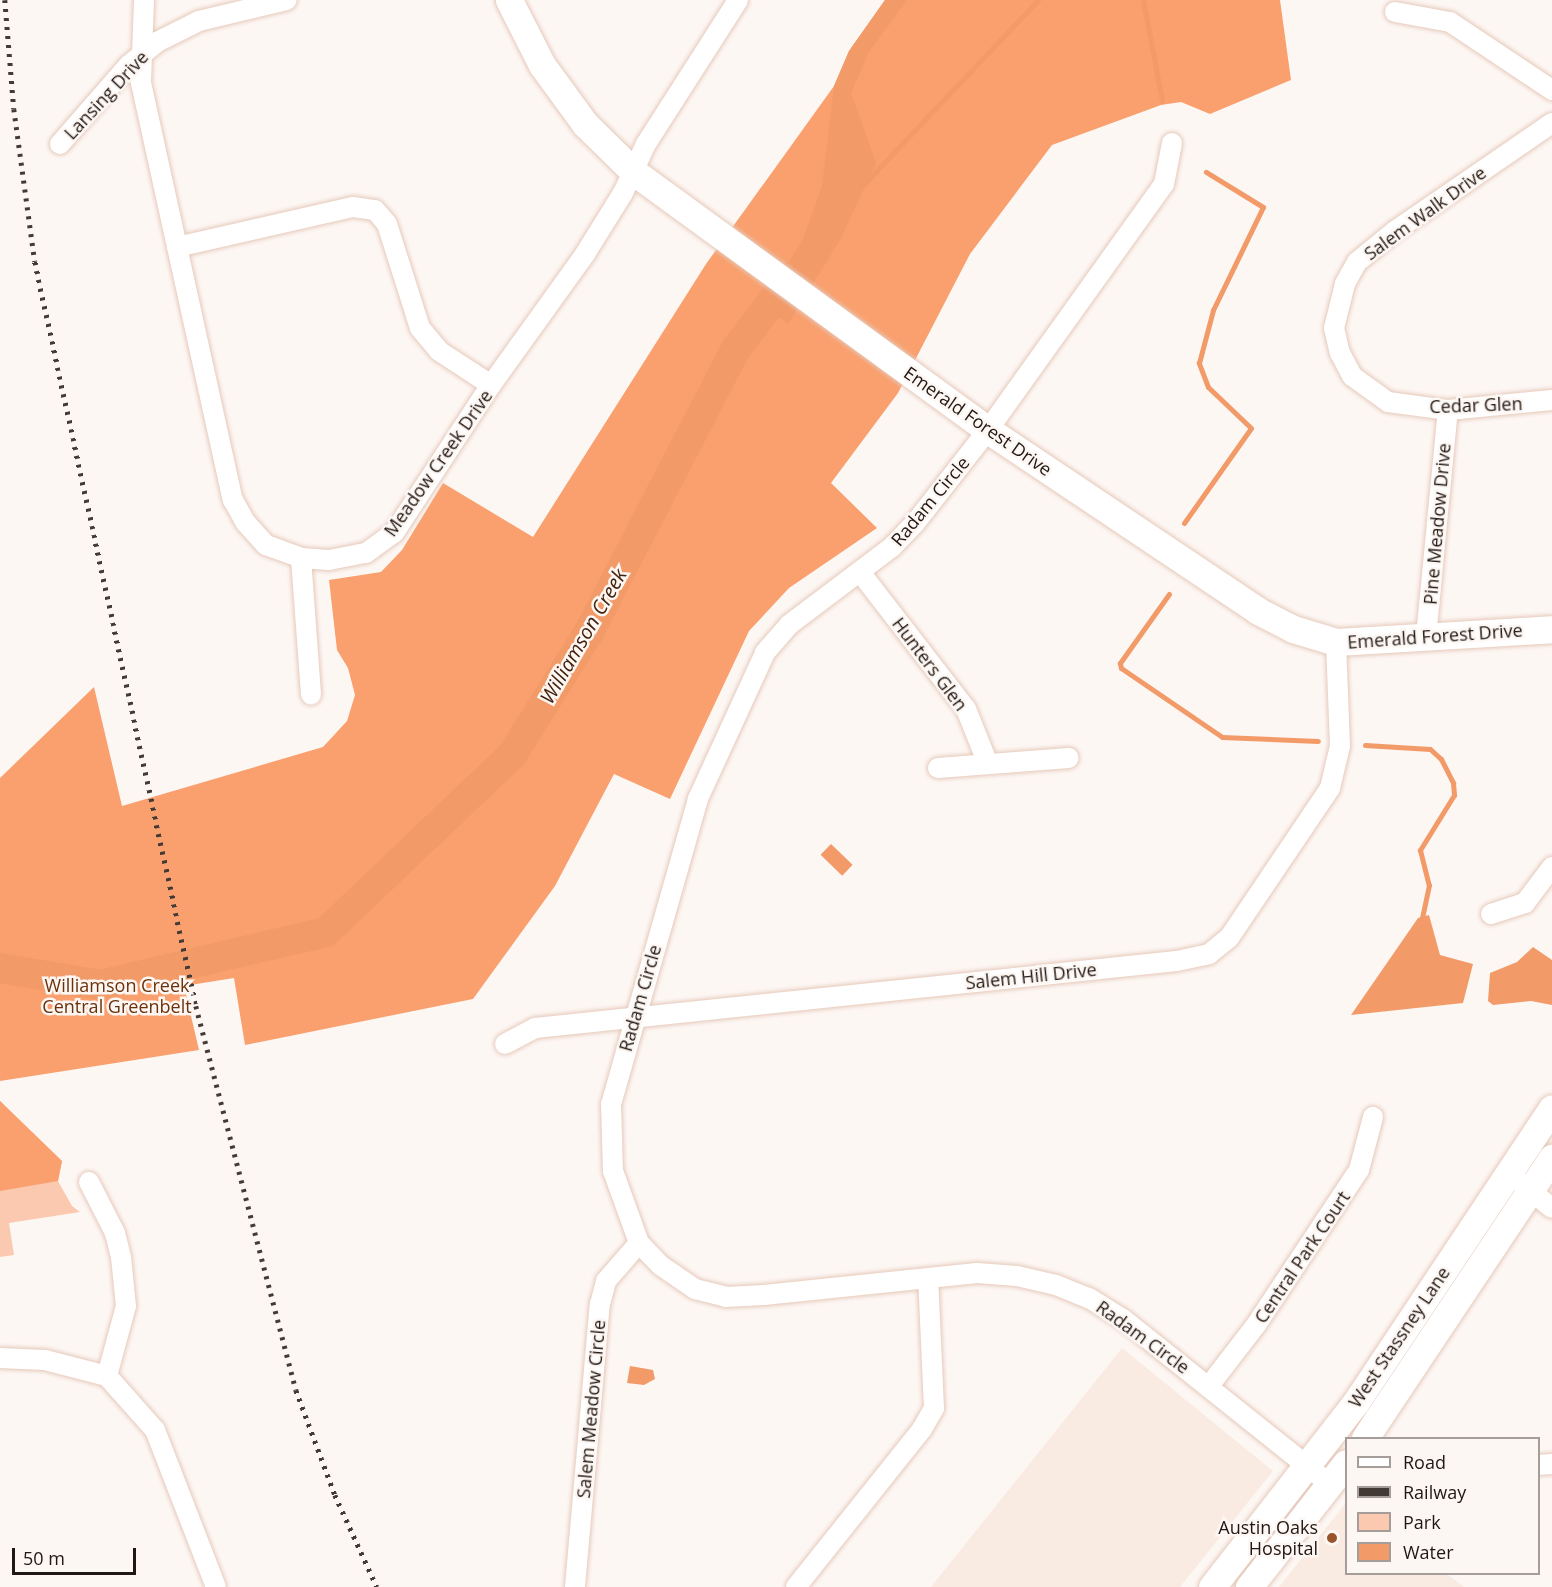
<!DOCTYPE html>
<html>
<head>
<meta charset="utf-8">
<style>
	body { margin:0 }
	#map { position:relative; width:1552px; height:1587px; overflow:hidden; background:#fdf7f4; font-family:"Open Sans",sans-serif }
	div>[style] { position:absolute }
	.built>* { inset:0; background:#f9eae2 }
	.green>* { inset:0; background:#fac9af }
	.forest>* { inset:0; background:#f9a06e }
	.water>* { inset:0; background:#f29a68; transform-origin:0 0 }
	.stream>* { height:5px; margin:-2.5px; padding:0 2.5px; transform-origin:2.5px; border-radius:2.5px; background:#f29a68 }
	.river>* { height:30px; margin:-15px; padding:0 15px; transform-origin:15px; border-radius:15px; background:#f29a68 }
	.roads { filter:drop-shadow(0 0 2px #e6c9ba) drop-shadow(0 0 2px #e6c9ba) }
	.street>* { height:20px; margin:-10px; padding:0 10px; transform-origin:10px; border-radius:10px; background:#fff }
	.secondary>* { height:27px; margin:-13.5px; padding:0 13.5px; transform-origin:13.5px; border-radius:13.5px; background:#fff }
	.rail>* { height:4.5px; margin-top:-2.25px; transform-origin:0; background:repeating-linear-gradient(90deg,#433a35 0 3px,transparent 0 9px) }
	.dots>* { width:16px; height:16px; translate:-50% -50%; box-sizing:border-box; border:3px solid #fdf7f4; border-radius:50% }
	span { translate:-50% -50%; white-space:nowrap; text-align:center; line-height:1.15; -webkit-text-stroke:5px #fdf7f4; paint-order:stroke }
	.street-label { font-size:18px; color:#211712 }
	.park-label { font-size:18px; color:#6a320c }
	.poi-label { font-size:18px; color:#211712 }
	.right { translate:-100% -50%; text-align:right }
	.water-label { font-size:20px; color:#44220d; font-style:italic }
	.legend { position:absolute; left:1345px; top:1437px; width:195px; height:138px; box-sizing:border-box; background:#fdf7f4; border:2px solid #a59d9a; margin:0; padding:8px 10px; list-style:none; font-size:18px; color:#211712 }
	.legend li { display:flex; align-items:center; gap:12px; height:30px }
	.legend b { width:30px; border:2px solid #a59d9a }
	.scale { position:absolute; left:12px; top:1548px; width:124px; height:27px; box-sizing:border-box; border:3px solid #211712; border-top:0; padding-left:8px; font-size:18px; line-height:21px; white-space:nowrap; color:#211712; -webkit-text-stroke:4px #fdf7f4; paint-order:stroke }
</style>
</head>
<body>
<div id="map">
	<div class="built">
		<i style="clip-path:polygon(1122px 1348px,1273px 1471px,1180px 1587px,931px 1587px)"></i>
		<i style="clip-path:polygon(1346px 1503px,1346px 1574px,1447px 1574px,1464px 1587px,1279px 1587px)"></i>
	</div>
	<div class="green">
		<i style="clip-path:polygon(0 1101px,62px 1161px,58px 1181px,72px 1206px,80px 1212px,9px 1223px,14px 1255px,0 1257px)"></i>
	</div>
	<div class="forest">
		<i style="clip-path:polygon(885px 0,1280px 0,1291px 80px,1210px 114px,1181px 102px,1161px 105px,1052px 145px,970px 254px,898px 393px,831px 483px,877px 528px,789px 588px,749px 631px,670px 799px,614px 774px,555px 886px,473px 999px,245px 1045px,234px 978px,184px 986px,199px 1050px,0 1081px,0 778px,94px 687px,122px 806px,323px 747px,347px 721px,355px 695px,348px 668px,337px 650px,329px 580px,381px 572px,402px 550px,443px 483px,533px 537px,706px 264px,834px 86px,849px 51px)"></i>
		<i style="clip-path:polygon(0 1101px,62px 1161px,58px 1181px,0 1191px)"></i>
	</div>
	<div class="water">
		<i style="clip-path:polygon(885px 0,907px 0,869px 52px,851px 93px,876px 163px,840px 240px,788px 324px,763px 305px,803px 239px,822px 186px,834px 86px,849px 51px)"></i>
		<i style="left:831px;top:844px;width:30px;height:15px;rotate:44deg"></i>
		<i style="clip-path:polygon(1429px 915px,1440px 955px,1473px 964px,1463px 1003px,1351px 1015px,1418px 918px)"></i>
		<i style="clip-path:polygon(1533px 947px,1552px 960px,1552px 1005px,1531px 1001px,1493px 1005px,1488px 1001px,1490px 973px,1517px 962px)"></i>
		<i style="clip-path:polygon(630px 1366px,653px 1370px,655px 1379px,644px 1385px,627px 1383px)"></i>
	</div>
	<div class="stream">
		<i style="left:1143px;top:0;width:103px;rotate:79.3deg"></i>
		<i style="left:864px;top:184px;width:253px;rotate:-46.6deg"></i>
		<i style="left:1184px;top:523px;width:116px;rotate:-54.8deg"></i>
		<i style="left:1251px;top:428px;width:59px;rotate:-136.4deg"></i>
		<i style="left:1208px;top:387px;width:26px;rotate:-111deg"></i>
		<i style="left:1199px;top:363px;width:55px;rotate:-75.2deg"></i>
		<i style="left:1213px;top:310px;width:114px;rotate:-64.1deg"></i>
		<i style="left:1263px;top:207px;width:67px;rotate:-148.4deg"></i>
		<i style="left:1169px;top:594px;width:85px;rotate:125.4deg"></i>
		<i style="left:1120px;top:663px;width:5px;rotate:79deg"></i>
		<i style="left:1121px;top:668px;width:122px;rotate:34.3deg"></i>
		<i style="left:1222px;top:737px;width:96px;rotate:2.4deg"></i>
		<i style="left:1365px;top:745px;width:65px;rotate:3.5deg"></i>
		<i style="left:1430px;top:749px;width:15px;rotate:42deg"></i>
		<i style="left:1441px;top:759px;width:27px;rotate:63deg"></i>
		<i style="left:1453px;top:783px;width:12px;rotate:85deg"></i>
		<i style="left:1454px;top:795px;width:65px;rotate:121.7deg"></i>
		<i style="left:1420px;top:850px;width:36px;rotate:76deg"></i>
		<i style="left:1429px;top:885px;width:40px;rotate:102deg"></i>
	</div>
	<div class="river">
		<i style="left:0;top:968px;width:101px;rotate:9.6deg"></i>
		<i style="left:100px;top:985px;width:232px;rotate:-13.2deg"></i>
		<i style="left:326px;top:932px;width:257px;rotate:-43.6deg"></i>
		<i style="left:512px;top:755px;width:145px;rotate:-58deg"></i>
		<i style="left:589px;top:632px;width:319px;rotate:-62.6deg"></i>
		<i style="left:736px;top:349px;width:91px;rotate:-53deg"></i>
	</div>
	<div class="roads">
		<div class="street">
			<i style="left:144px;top:0;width:83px;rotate:92.1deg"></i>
			<i style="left:141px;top:83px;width:427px;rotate:77.6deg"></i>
			<i style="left:233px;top:500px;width:26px;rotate:61deg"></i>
			<i style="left:246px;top:523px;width:30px;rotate:48deg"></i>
			<i style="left:266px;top:545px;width:37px;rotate:20deg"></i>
			<i style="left:301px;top:558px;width:28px;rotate:4deg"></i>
			<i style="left:329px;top:560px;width:38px;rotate:-11deg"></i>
			<i style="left:366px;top:553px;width:34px;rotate:-36deg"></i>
			<i style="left:394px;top:533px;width:177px;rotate:-56.8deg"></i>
			<i style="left:491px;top:385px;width:161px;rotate:-54.3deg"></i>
			<i style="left:585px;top:254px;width:72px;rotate:-58.1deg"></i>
			<i style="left:623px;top:193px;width:54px;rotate:-64.9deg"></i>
			<i style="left:646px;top:144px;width:171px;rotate:-57.4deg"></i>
			<i style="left:1395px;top:12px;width:56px;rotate:10.3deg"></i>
			<i style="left:1450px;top:22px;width:123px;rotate:33.7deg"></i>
			<i style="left:1552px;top:123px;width:191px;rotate:145.5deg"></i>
			<i style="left:1395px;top:231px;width:49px;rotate:140.8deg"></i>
			<i style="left:1357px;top:262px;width:25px;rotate:119deg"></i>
			<i style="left:1345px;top:284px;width:45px;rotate:104deg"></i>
			<i style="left:1334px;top:328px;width:26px;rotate:77deg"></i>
			<i style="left:1340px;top:353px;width:26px;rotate:62deg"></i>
			<i style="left:1352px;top:376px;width:44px;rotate:35.8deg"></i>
			<i style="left:1388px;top:402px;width:61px;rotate:7.6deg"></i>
			<i style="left:1448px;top:410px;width:104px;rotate:-5.5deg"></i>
			<i style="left:1172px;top:143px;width:42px;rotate:101deg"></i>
			<i style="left:1164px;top:184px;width:302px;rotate:125.6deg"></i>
			<i style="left:988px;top:430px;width:118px;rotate:128.1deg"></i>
			<i style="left:915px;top:523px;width:33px;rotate:134deg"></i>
			<i style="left:892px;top:547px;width:129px;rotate:142.9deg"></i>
			<i style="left:789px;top:625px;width:37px;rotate:131deg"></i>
			<i style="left:765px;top:653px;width:161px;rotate:114.7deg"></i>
			<i style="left:698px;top:799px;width:317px;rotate:105.9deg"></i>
			<i style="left:611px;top:1104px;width:67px;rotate:88.3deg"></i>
			<i style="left:613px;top:1171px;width:77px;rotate:70.1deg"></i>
			<i style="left:639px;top:1243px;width:30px;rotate:46deg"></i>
			<i style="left:660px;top:1265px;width:42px;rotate:34.4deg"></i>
			<i style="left:695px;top:1289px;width:32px;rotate:14deg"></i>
			<i style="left:726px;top:1297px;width:38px;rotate:-3deg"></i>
			<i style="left:764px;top:1295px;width:214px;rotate:-5.9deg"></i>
			<i style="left:977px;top:1273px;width:40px;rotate:4.3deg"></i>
			<i style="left:1017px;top:1276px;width:40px;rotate:13deg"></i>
			<i style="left:1056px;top:1285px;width:35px;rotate:22deg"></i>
			<i style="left:1089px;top:1298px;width:40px;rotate:32deg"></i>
			<i style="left:1123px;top:1319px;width:265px;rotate:38.6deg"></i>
			<i style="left:60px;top:144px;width:105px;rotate:-48.9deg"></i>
			<i style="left:129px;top:65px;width:36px;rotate:-39deg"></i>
			<i style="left:157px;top:42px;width:47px;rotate:-26.6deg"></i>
			<i style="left:199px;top:21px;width:90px;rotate:-13.4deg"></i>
			<i style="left:177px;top:247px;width:180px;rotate:-12.8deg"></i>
			<i style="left:353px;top:207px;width:22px;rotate:8deg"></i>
			<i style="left:375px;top:210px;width:18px;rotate:49deg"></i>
			<i style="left:387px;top:224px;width:109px;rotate:72.4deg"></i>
			<i style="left:420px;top:328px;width:30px;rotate:50deg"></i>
			<i style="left:439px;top:351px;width:62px;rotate:33.2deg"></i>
			<i style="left:301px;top:558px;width:137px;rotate:85.8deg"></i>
			<i style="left:860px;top:572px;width:173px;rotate:52.3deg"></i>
			<i style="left:966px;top:709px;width:59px;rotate:68.2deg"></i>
			<i style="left:1426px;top:637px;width:228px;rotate:-84.5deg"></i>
			<i style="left:938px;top:768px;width:131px;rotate:-4.4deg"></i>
			<i style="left:1491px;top:914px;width:36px;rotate:-18deg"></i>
			<i style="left:1525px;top:903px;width:45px;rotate:-53.1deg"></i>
			<i style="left:505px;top:1044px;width:34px;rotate:-28deg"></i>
			<i style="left:535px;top:1028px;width:645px;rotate:-5.96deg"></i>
			<i style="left:1177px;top:961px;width:33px;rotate:-12deg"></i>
			<i style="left:1209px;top:954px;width:26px;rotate:-39deg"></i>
			<i style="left:1229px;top:938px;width:181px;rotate:-56deg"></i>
			<i style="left:1330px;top:788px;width:43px;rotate:-76.6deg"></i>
			<i style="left:1340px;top:746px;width:104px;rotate:-92.2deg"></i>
			<i style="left:89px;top:1182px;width:57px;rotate:63deg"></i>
			<i style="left:115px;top:1233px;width:25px;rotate:76deg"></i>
			<i style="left:121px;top:1257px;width:49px;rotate:84.2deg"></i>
			<i style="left:126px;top:1306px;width:73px;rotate:105.2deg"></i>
			<i style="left:1520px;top:1182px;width:41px;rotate:39.1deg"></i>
			<i style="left:0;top:1358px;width:45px;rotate:2.5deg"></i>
			<i style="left:45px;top:1360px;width:64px;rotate:14.5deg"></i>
			<i style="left:107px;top:1376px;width:72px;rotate:48.4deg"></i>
			<i style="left:155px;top:1430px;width:168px;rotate:68.8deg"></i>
			<i style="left:1209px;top:1386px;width:77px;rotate:-52.4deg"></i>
			<i style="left:1256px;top:1325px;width:186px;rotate:-56.4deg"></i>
			<i style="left:1359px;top:1170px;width:55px;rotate:-75.2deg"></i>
			<i style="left:1538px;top:1465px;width:14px;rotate:-4deg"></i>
			<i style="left:575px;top:1587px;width:284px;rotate:-85deg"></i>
			<i style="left:600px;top:1304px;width:24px;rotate:-75deg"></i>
			<i style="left:606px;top:1281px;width:50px;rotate:-49deg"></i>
			<i style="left:796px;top:1587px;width:202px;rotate:-51.4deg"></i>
			<i style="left:922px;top:1429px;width:24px;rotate:-60deg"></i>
			<i style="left:934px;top:1408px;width:130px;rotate:-92.6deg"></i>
		</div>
		<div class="secondary">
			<i style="left:509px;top:0;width:73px;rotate:63.1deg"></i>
			<i style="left:542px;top:65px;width:73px;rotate:53.9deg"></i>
			<i style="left:585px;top:124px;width:69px;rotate:44.4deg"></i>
			<i style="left:634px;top:172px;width:438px;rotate:36.1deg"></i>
			<i style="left:988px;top:430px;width:325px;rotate:33.8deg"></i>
			<i style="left:1258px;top:611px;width:39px;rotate:27deg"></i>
			<i style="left:1293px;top:629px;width:45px;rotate:16.8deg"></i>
			<i style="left:1336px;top:642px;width:216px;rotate:-3.4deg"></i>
			<i style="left:1365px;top:1438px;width:337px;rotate:-56.3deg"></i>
			<i style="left:1212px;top:1587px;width:234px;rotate:-52.1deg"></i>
			<i style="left:1356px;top:1402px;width:353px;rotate:-56.3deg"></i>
			<i style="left:1249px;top:1587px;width:157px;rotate:-52deg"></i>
		</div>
	</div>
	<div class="rail">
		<i style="left:5px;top:0;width:109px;rotate:85.3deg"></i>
		<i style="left:14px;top:109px;width:154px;rotate:82.2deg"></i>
		<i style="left:35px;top:262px;width:761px;rotate:77.79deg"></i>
		<i style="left:196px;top:1006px;width:397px;rotate:75.4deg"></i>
		<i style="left:296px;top:1390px;width:112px;rotate:69.6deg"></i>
		<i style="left:335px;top:1495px;width:101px;rotate:65.5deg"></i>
	</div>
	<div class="dots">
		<i style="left:1332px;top:1538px;background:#9a542a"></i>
	</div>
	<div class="street-label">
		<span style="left:106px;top:95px;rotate:-47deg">Lansing Drive</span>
		<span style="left:1425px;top:213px;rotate:-36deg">Salem Walk Drive</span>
		<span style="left:1476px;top:405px;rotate:-2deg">Cedar Glen</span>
		<span style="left:978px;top:421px;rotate:35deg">Emerald Forest Drive</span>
		<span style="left:438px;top:463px;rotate:-55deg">Meadow Creek Drive</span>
		<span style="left:930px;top:501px;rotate:-50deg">Radam Circle</span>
		<span style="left:1437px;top:524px;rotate:-85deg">Pine Meadow Drive</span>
		<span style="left:1435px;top:636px;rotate:-4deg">Emerald Forest Drive</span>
		<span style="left:930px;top:664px;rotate:53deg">Hunters Glen</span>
		<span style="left:1031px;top:976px;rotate:-6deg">Salem Hill Drive</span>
		<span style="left:640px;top:998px;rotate:-74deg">Radam Circle</span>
		<span style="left:1302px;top:1257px;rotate:-56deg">Central Park Court</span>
		<span style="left:1143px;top:1337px;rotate:36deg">Radam Circle</span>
		<span style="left:1399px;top:1337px;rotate:-56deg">West Stassney Lane</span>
		<span style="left:591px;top:1409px;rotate:-85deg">Salem Meadow Circle</span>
	</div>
	<div class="park-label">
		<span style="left:117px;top:996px">Williamson Creek<br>Central Greenbelt</span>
	</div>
	<div class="poi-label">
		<span class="right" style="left:1318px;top:1538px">Austin Oaks<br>Hospital</span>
	</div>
	<div class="water-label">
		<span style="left:583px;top:636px;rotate:-60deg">Williamson Creek</span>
	</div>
	<ul class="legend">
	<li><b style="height:8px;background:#fff"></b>Road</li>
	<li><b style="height:8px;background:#433a35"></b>Railway</li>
	<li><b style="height:16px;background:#fac9af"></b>Park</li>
	<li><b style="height:16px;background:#f29a68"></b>Water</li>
	</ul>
	<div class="scale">50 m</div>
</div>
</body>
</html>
